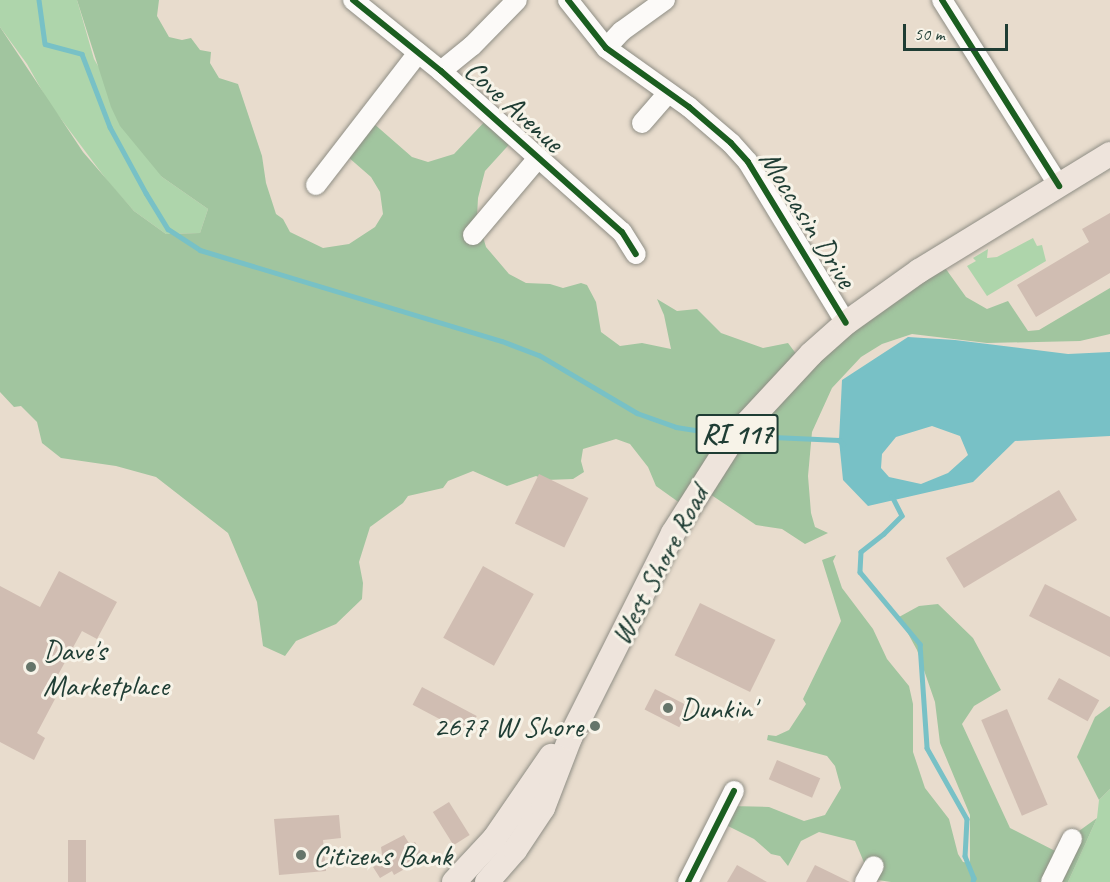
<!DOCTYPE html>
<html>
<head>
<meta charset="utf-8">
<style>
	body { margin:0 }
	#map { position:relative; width:1110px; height:882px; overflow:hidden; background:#e8dccd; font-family:Caveat,sans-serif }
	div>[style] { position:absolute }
	.green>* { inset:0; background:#aed5ab }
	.forest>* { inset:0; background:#a1c59f }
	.water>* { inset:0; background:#78c1c6 }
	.stream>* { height:4.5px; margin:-2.25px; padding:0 2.25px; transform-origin:2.25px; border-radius:2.25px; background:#78c1c6 }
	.building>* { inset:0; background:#d0bdb2; transform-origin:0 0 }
	.roads { filter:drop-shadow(0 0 2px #8f8e85) drop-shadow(0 0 2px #8f8e85) }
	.minor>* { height:20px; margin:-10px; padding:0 10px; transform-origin:10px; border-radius:10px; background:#fcfaf8 }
	.major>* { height:24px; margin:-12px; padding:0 12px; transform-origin:12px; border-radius:12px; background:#eee4dc }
	.cycleway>* { height:6px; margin:-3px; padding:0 3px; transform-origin:3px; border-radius:3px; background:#1b5e20 }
	.dots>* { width:16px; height:16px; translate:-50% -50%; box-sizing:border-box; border:3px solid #f7f3e8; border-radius:50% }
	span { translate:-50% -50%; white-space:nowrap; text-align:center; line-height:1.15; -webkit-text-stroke:6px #f7f3e8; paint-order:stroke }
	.shield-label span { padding:2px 4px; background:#f7f3e8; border:2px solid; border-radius:4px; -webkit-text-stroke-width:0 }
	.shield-label { font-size:28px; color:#1f3d34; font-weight:700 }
	.street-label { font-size:30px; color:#1f3d34 }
	.poi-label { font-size:30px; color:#1f3d34 }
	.left { translate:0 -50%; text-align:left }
	.right { translate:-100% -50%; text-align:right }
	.scale { position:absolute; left:903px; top:24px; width:105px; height:27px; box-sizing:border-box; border:3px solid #1f3d34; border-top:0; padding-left:8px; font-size:18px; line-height:21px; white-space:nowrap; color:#1f3d34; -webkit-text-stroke:4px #f7f3e8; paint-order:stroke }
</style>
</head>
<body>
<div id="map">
	<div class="green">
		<i style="clip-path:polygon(0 0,77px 0,94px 59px,162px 177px,208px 209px,200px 233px,166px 234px,134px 211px,109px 183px,49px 103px,27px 64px,0 27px)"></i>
		<i style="clip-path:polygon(1033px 238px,1037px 246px,1042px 245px,1046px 261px,987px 296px,967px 266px,976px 261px,973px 258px,988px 249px,987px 258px,997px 257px)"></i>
		<i style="clip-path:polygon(1110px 789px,1110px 882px,1068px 882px,1097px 818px,1099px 800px)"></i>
	</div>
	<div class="forest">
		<i style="clip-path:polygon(77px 0,159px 0,157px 16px,169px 37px,182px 40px,191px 38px,200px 50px,211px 52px,210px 63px,219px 78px,238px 84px,262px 156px,266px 183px,276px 214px,283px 219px,290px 232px,323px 248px,349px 244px,375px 227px,383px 214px,380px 192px,371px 177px,340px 150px,365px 116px,412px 157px,428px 162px,454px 154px,489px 117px,514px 139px,485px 171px,478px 198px,477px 217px,486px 247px,509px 274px,526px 283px,550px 284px,563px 288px,581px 283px,587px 285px,596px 302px,601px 332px,620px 346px,642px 343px,671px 349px,664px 315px,657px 299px,677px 311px,697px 309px,721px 333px,763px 348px,788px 343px,800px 359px,938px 258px,966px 297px,987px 309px,1008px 301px,1028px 331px,1039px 330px,1110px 288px,1110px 334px,1080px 341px,987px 343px,912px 334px,882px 344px,861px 357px,832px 388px,812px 432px,808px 476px,811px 513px,815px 527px,828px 533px,805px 544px,782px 529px,756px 525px,698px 486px,684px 505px,677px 501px,656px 486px,648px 467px,630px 444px,616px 439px,583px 449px,581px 461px,584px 472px,573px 479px,546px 480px,536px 476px,507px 486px,473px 471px,448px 481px,443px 488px,408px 496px,403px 503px,370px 527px,359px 562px,363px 583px,362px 599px,336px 624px,296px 641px,285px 656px,263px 646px,257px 602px,228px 533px,156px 477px,116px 466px,61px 458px,42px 443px,37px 422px,21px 406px,14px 407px,0 392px,0 27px,83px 152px,134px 211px,166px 234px,200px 233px,208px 209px,162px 177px,120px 126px,111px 107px)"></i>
		<i style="clip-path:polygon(836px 555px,833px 561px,842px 588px,873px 629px,887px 659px,909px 686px,913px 704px,913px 752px,925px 788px,949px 819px,958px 854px,963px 862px,970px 863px,970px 815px,940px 743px,935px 702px,917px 650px,899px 617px,919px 606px,938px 604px,973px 638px,1001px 690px,974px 706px,962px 724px,1010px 828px,1063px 855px,1072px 836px,1097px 818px,1068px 882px,891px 882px,871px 879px,855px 841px,819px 832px,801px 841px,788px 866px,780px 856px,771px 854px,754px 839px,720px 822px,731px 806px,769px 807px,804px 821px,825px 815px,841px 788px,835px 766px,827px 756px,767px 740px,768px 735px,776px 736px,789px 730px,806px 704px,803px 699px,841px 621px,822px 560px)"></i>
		<i style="clip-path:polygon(1110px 706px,1110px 789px,1099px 800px,1077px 757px,1095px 717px)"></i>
	</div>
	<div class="water">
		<i style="clip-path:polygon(evenodd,908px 337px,955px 340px,1068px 354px,1110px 352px,1110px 436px,1015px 441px,973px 482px,868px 506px,843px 480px,839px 440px,842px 380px,908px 337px,932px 426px,960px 436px,968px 455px,948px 473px,921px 484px,889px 477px,881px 468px,882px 454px,896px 437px,932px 426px)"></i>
	</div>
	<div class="stream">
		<i style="left:39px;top:0;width:44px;rotate:82.2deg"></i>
		<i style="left:45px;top:44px;width:38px;rotate:15deg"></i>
		<i style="left:82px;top:54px;width:78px;rotate:69deg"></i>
		<i style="left:110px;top:127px;width:75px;rotate:61.4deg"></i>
		<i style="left:146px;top:193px;width:42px;rotate:58.6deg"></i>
		<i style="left:168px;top:229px;width:38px;rotate:33deg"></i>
		<i style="left:200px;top:250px;width:315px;rotate:16.8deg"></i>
		<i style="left:502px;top:341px;width:40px;rotate:21deg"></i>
		<i style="left:539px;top:355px;width:114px;rotate:30.6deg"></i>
		<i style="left:637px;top:413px;width:41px;rotate:19.7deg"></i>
		<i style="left:676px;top:427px;width:52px;rotate:8.9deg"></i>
		<i style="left:748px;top:436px;width:91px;rotate:2.5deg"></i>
		<i style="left:839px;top:440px;width:6px;rotate:45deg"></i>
		<i style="left:892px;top:496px;width:22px;rotate:63deg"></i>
		<i style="left:902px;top:516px;width:25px;rotate:135deg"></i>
		<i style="left:884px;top:534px;width:29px;rotate:142deg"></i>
		<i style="left:861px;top:552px;width:20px;rotate:93deg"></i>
		<i style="left:860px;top:572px;width:94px;rotate:50.2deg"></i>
		<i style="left:920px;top:644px;width:104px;rotate:86.1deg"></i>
		<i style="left:927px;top:748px;width:81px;rotate:60.6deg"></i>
		<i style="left:967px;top:819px;width:37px;rotate:93deg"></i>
		<i style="left:965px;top:856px;width:24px;rotate:68deg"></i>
		<i style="left:974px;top:878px;width:4px;rotate:104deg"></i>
	</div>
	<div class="building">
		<i style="clip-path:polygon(1110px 213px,1110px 273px,1036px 317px,1017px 285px,1089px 242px,1082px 229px)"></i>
		<i style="left:539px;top:474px;width:55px;height:55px;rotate:26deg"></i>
		<i style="left:1059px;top:490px;width:35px;height:132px;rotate:59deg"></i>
		<i style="left:483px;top:566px;width:58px;height:82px;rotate:29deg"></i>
		<i style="clip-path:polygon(59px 571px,117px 602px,97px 639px,82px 631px,47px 695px,55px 699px,37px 733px,45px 738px,34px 760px,0 742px,0 586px,40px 607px)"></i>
		<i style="clip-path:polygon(1045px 584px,1110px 617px,1110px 657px,1029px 616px)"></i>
		<i style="left:700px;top:603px;width:84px;height:58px;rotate:26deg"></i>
		<i style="left:1059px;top:678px;width:46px;height:24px;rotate:29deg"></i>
		<i style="left:422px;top:687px;width:62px;height:20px;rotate:28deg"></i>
		<i style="left:655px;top:689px;width:39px;height:23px;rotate:27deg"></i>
		<i style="left:1007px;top:709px;width:104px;height:28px;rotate:67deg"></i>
		<i style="left:777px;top:760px;width:47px;height:21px;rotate:23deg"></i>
		<i style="left:449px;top:802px;width:39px;height:19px;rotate:58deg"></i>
		<i style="clip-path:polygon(339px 815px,341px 838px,323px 840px,326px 871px,279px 875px,274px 819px)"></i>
		<i style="clip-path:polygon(404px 835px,410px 845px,415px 842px,424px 858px,394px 875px,392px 871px,380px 878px,373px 867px,383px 862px,381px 847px)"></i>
		<i style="left:68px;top:840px;width:18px;height:42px"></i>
		<i style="clip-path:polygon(737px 865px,767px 882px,727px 882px)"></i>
		<i style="clip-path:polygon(815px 865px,850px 882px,806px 882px)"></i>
	</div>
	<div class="roads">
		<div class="minor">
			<i style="left:353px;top:0;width:113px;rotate:38.9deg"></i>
			<i style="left:441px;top:71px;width:242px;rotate:41.7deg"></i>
			<i style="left:622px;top:232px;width:26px;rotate:58deg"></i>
			<i style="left:568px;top:0;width:61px;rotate:51.6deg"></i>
			<i style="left:606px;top:48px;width:102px;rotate:35.4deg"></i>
			<i style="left:689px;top:107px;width:55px;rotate:40.6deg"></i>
			<i style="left:731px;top:143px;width:25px;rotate:48deg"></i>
			<i style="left:748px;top:162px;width:188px;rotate:58.7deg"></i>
			<i style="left:942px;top:0;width:220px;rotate:57.8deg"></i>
			<i style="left:606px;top:48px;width:23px;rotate:-47deg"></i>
			<i style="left:622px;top:31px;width:53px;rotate:-35.8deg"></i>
			<i style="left:441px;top:71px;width:40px;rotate:-39deg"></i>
			<i style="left:472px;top:46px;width:64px;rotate:-45.6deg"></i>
			<i style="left:642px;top:123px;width:40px;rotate:-49deg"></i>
			<i style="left:316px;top:185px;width:167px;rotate:-52.3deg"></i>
			<i style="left:473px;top:235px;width:101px;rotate:-49.8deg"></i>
			<i style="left:688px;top:882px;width:102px;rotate:-63.2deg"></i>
			<i style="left:865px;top:882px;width:18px;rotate:-61deg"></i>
			<i style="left:1051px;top:882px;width:48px;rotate:-64deg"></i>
		</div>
		<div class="major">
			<i style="left:454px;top:882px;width:59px;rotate:-47.1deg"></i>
			<i style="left:494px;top:839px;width:101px;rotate:-55.5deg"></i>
			<i style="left:487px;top:882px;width:43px;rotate:-48.8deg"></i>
			<i style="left:515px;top:850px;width:50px;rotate:-56.3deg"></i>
			<i style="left:543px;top:808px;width:75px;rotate:-68.9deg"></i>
			<i style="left:570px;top:738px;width:229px;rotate:-63.3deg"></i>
			<i style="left:673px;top:533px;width:114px;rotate:-57.6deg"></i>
			<i style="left:734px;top:437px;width:113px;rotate:-47.1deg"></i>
			<i style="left:811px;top:354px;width:47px;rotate:-41.5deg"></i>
			<i style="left:846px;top:323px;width:90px;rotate:-35.5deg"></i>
			<i style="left:919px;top:271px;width:224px;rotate:-31.5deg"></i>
		</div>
	</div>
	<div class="cycleway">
		<i style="left:353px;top:0;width:113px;rotate:38.9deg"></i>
		<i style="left:441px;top:71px;width:242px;rotate:41.7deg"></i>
		<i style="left:622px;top:232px;width:26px;rotate:58deg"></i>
		<i style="left:568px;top:0;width:61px;rotate:51.6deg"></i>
		<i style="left:606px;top:48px;width:102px;rotate:35.4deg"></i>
		<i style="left:689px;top:107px;width:55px;rotate:40.6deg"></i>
		<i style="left:731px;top:143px;width:25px;rotate:48deg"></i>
		<i style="left:748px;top:162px;width:188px;rotate:58.7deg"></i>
		<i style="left:942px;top:0;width:220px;rotate:57.8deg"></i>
		<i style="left:688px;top:882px;width:102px;rotate:-63.2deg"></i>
	</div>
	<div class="dots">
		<i style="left:31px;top:667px;background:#65756a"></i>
		<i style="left:668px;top:708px;background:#65756a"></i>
		<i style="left:595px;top:726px;background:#65756a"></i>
		<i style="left:301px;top:855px;background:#65756a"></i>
	</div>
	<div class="shield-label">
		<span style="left:737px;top:434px">RI 117</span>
	</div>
	<div class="street-label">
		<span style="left:514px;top:106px;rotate:42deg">Cove Avenue</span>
		<span style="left:808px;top:219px;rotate:58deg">Moccasin Drive</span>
		<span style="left:659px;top:565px;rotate:-62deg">West Shore Road</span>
	</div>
	<div class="poi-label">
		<span class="left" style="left:43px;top:667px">Dave's<br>Marketplace</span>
		<span class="left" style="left:680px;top:708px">Dunkin'</span>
		<span class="right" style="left:583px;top:726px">2677 W Shore</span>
		<span class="left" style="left:313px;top:855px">Citizens Bank</span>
	</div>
	<div class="scale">50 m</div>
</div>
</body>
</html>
